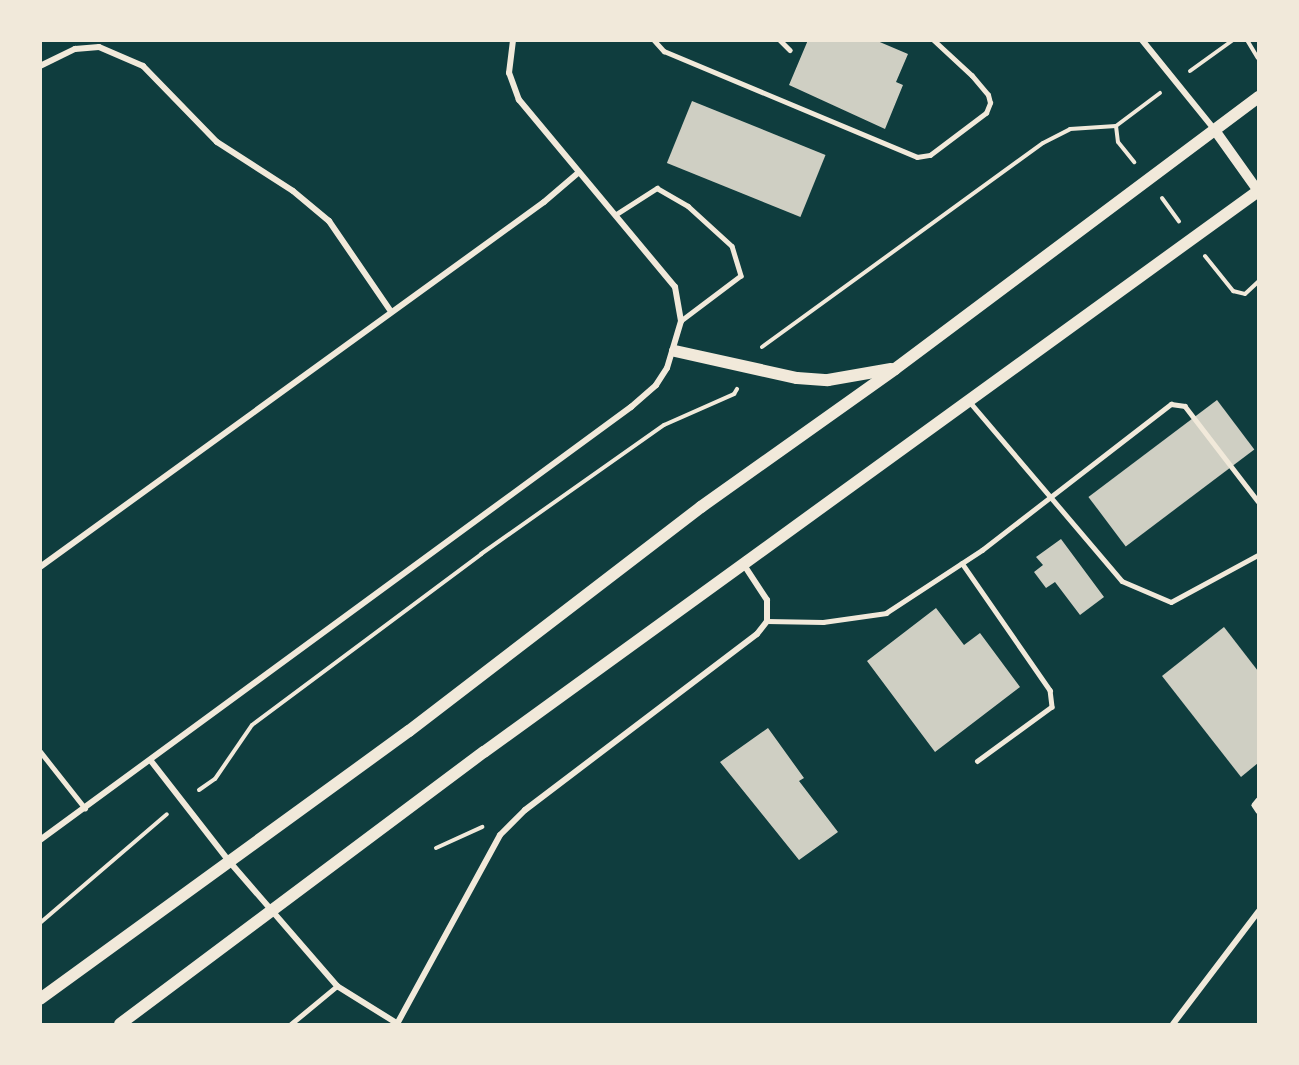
<!DOCTYPE html>
<html>
<head>
<meta charset="utf-8">
<style>
	body { margin:0 }
	#map { position:relative; width:1299px; height:1065px; overflow:hidden; background:#0f3d3e; font-family:"Sofia Sans Condensed",sans-serif }
	div>[style] { position:absolute }
	.building>* { inset:0; background:#cfcfc3; transform-origin:0 0 }
	.path>* { height:4px; margin:-2px; padding:0 2px; transform-origin:2px; border-radius:2px; background:#f1e9da }
	.service>* { height:4.5px; margin:-2.25px; padding:0 2.25px; transform-origin:2.25px; border-radius:2.25px; background:#f1e9da }
	.minor>* { height:6px; margin:-3px; padding:0 3px; transform-origin:3px; border-radius:3px; background:#f1e9da }
	.tertiary>* { height:10px; margin:-5px; padding:0 5px; transform-origin:5px; border-radius:5px; background:#f1e9da }
	.secondary>* { height:12px; margin:-6px; padding:0 6px; transform-origin:6px; border-radius:6px; background:#f1e9da }
	span { translate:-50% -50%; white-space:nowrap; text-align:center; line-height:1.15; -webkit-text-stroke:6px #f1e9da; paint-order:stroke }
	.frame { position:absolute; inset:0; border:42px solid #f1e9da; pointer-events:none }
</style>
</head>
<body>
<div id="map">
	<div class="building">
		<i style="clip-path:polygon(808px 40px,875px 40px,908px 54px,896px 82px,903px 85px,885px 129px,789px 85px)"></i>
		<i style="left:692px;top:101px;width:144px;height:67px;rotate:22deg"></i>
		<i style="left:1217px;top:400px;width:62px;height:161px;rotate:53deg"></i>
		<i style="clip-path:polygon(1061px 539px,1104px 597px,1080px 615px,1055px 582px,1046px 588px,1034px 572px,1043px 565px,1036px 557px)"></i>
		<i style="clip-path:polygon(936px 608px,964px 645px,980px 633px,1020px 687px,935px 752px,867px 661px)"></i>
		<i style="clip-path:polygon(1224px 627px,1258px 671px,1258px 763px,1241px 777px,1162px 676px)"></i>
		<i style="clip-path:polygon(768px 728px,804px 778px,799px 781px,838px 832px,799px 860px,720px 762px)"></i>
	</div>
	<div class="path">
		<i style="left:1247px;top:40px;width:21px;rotate:59deg"></i>
		<i style="left:1190px;top:71px;width:53px;rotate:-35.8deg"></i>
		<i style="left:1116px;top:126px;width:16px;rotate:83deg"></i>
		<i style="left:1118px;top:142px;width:26px;rotate:51deg"></i>
		<i style="left:1162px;top:198px;width:29px;rotate:54deg"></i>
		<i style="left:1205px;top:256px;width:45px;rotate:51.3deg"></i>
		<i style="left:1233px;top:291px;width:12px;rotate:14deg"></i>
		<i style="left:1245px;top:294px;width:18px;rotate:-43deg"></i>
		<i style="left:762px;top:347px;width:347px;rotate:-36deg"></i>
		<i style="left:1043px;top:143px;width:30px;rotate:-27deg"></i>
		<i style="left:1070px;top:129px;width:46px;rotate:-3.7deg"></i>
		<i style="left:1116px;top:126px;width:55px;rotate:-36.9deg"></i>
		<i style="left:199px;top:790px;width:19px;rotate:-35deg"></i>
		<i style="left:215px;top:779px;width:65px;rotate:-55.6deg"></i>
		<i style="left:252px;top:725px;width:286px;rotate:-36.7deg"></i>
		<i style="left:481px;top:554px;width:224px;rotate:-35.2deg"></i>
		<i style="left:664px;top:425px;width:77px;rotate:-23.9deg"></i>
		<i style="left:734px;top:394px;width:6px;rotate:-59deg"></i>
		<i style="left:436px;top:848px;width:51px;rotate:-24.5deg"></i>
		<i style="left:40px;top:923px;width:167px;rotate:-40.6deg"></i>
	</div>
	<div class="service">
		<i style="left:654px;top:40px;width:15px;rotate:48deg"></i>
		<i style="left:664px;top:51px;width:274px;rotate:22.7deg"></i>
		<i style="left:917px;top:157px;width:13px;rotate:-9deg"></i>
		<i style="left:930px;top:155px;width:70px;rotate:-36.9deg"></i>
		<i style="left:986px;top:113px;width:11px;rotate:-68deg"></i>
		<i style="left:990px;top:103px;width:8px;rotate:-104deg"></i>
		<i style="left:988px;top:95px;width:25px;rotate:-130deg"></i>
		<i style="left:972px;top:76px;width:53px;rotate:-137.3deg"></i>
		<i style="left:780px;top:40px;width:14px;rotate:45deg"></i>
		<i style="left:615px;top:215px;width:50px;rotate:-32.7deg"></i>
		<i style="left:657px;top:188px;width:36px;rotate:30deg"></i>
		<i style="left:688px;top:206px;width:59px;rotate:42.3deg"></i>
		<i style="left:732px;top:246px;width:31px;rotate:73deg"></i>
		<i style="left:741px;top:276px;width:75px;rotate:143.1deg"></i>
		<i style="left:969px;top:401px;width:236px;rotate:49.6deg"></i>
		<i style="left:1122px;top:581px;width:53px;rotate:23.2deg"></i>
		<i style="left:1171px;top:602px;width:99px;rotate:-28.4deg"></i>
		<i style="left:962px;top:563px;width:155px;rotate:55.3deg"></i>
		<i style="left:1050px;top:690px;width:17px;rotate:83deg"></i>
		<i style="left:1052px;top:707px;width:92px;rotate:143.9deg"></i>
		<i style="left:767px;top:621px;width:56px;rotate:1deg"></i>
		<i style="left:823px;top:622px;width:64px;rotate:-8.1deg"></i>
		<i style="left:886px;top:613px;width:115px;rotate:-33.3deg"></i>
		<i style="left:982px;top:550px;width:239px;rotate:-37.7deg"></i>
		<i style="left:1171px;top:404px;width:14px;rotate:8deg"></i>
		<i style="left:1185px;top:406px;width:120px;rotate:52.5deg"></i>
		<i style="left:40px;top:751px;width:73px;rotate:51.7deg"></i>
		<i style="left:1258px;top:800px;width:6px;rotate:129deg"></i>
		<i style="left:1254px;top:805px;width:7px;rotate:56deg"></i>
		<i style="left:291px;top:1024px;width:60px;rotate:-39.6deg"></i>
	</div>
	<div class="minor">
		<i style="left:1142px;top:40px;width:114px;rotate:51deg"></i>
		<i style="left:40px;top:66px;width:39px;rotate:-26deg"></i>
		<i style="left:75px;top:49px;width:24px;rotate:-5deg"></i>
		<i style="left:99px;top:47px;width:48px;rotate:23.4deg"></i>
		<i style="left:143px;top:66px;width:106px;rotate:45.8deg"></i>
		<i style="left:217px;top:142px;width:90px;rotate:32.8deg"></i>
		<i style="left:293px;top:191px;width:47px;rotate:39.8deg"></i>
		<i style="left:329px;top:221px;width:108px;rotate:55.6deg"></i>
		<i style="left:40px;top:567px;width:622px;rotate:-35.91deg"></i>
		<i style="left:544px;top:202px;width:45px;rotate:-40.5deg"></i>
		<i style="left:151px;top:761px;width:125px;rotate:52.1deg"></i>
		<i style="left:228px;top:860px;width:167px;rotate:49.1deg"></i>
		<i style="left:337px;top:986px;width:72px;rotate:31.9deg"></i>
		<i style="left:40px;top:840px;width:733px;rotate:-36.23deg"></i>
		<i style="left:631px;top:407px;width:33px;rotate:-41deg"></i>
		<i style="left:656px;top:385px;width:20px;rotate:-57deg"></i>
		<i style="left:667px;top:368px;width:49px;rotate:-73.4deg"></i>
		<i style="left:681px;top:321px;width:35px;rotate:-100deg"></i>
		<i style="left:675px;top:287px;width:244px;rotate:-129.8deg"></i>
		<i style="left:519px;top:100px;width:29px;rotate:-110deg"></i>
		<i style="left:509px;top:73px;width:33px;rotate:-83deg"></i>
		<i style="left:397px;top:1024px;width:215px;rotate:-61.4deg"></i>
		<i style="left:500px;top:835px;width:35px;rotate:-45deg"></i>
		<i style="left:525px;top:810px;width:291px;rotate:-37.2deg"></i>
		<i style="left:757px;top:634px;width:16px;rotate:-52deg"></i>
		<i style="left:767px;top:621px;width:21px;rotate:-90deg"></i>
		<i style="left:767px;top:600px;width:42px;rotate:-123.3deg"></i>
		<i style="left:1173px;top:1024px;width:141px;rotate:-52.8deg"></i>
	</div>
	<div class="tertiary">
		<i style="left:1214px;top:129px;width:76px;rotate:54.6deg"></i>
	</div>
	<div class="secondary">
		<i style="left:675px;top:351px;width:125px;rotate:12.5deg"></i>
		<i style="left:797px;top:378px;width:31px;rotate:4deg"></i>
		<i style="left:828px;top:380px;width:64px;rotate:-9.9deg"></i>
		<i style="left:40px;top:999px;width:456px;rotate:-36deg"></i>
		<i style="left:409px;top:731px;width:368px;rotate:-37.5deg"></i>
		<i style="left:701px;top:507px;width:238px;rotate:-35.4deg"></i>
		<i style="left:895px;top:369px;width:454px;rotate:-36.8deg"></i>
		<i style="left:120px;top:1024px;width:454px;rotate:-36.8deg"></i>
		<i style="left:484px;top:752px;width:956px;rotate:-35.93deg"></i>
	</div>
	<div class="frame"></div>
</div>
</body>
</html>
